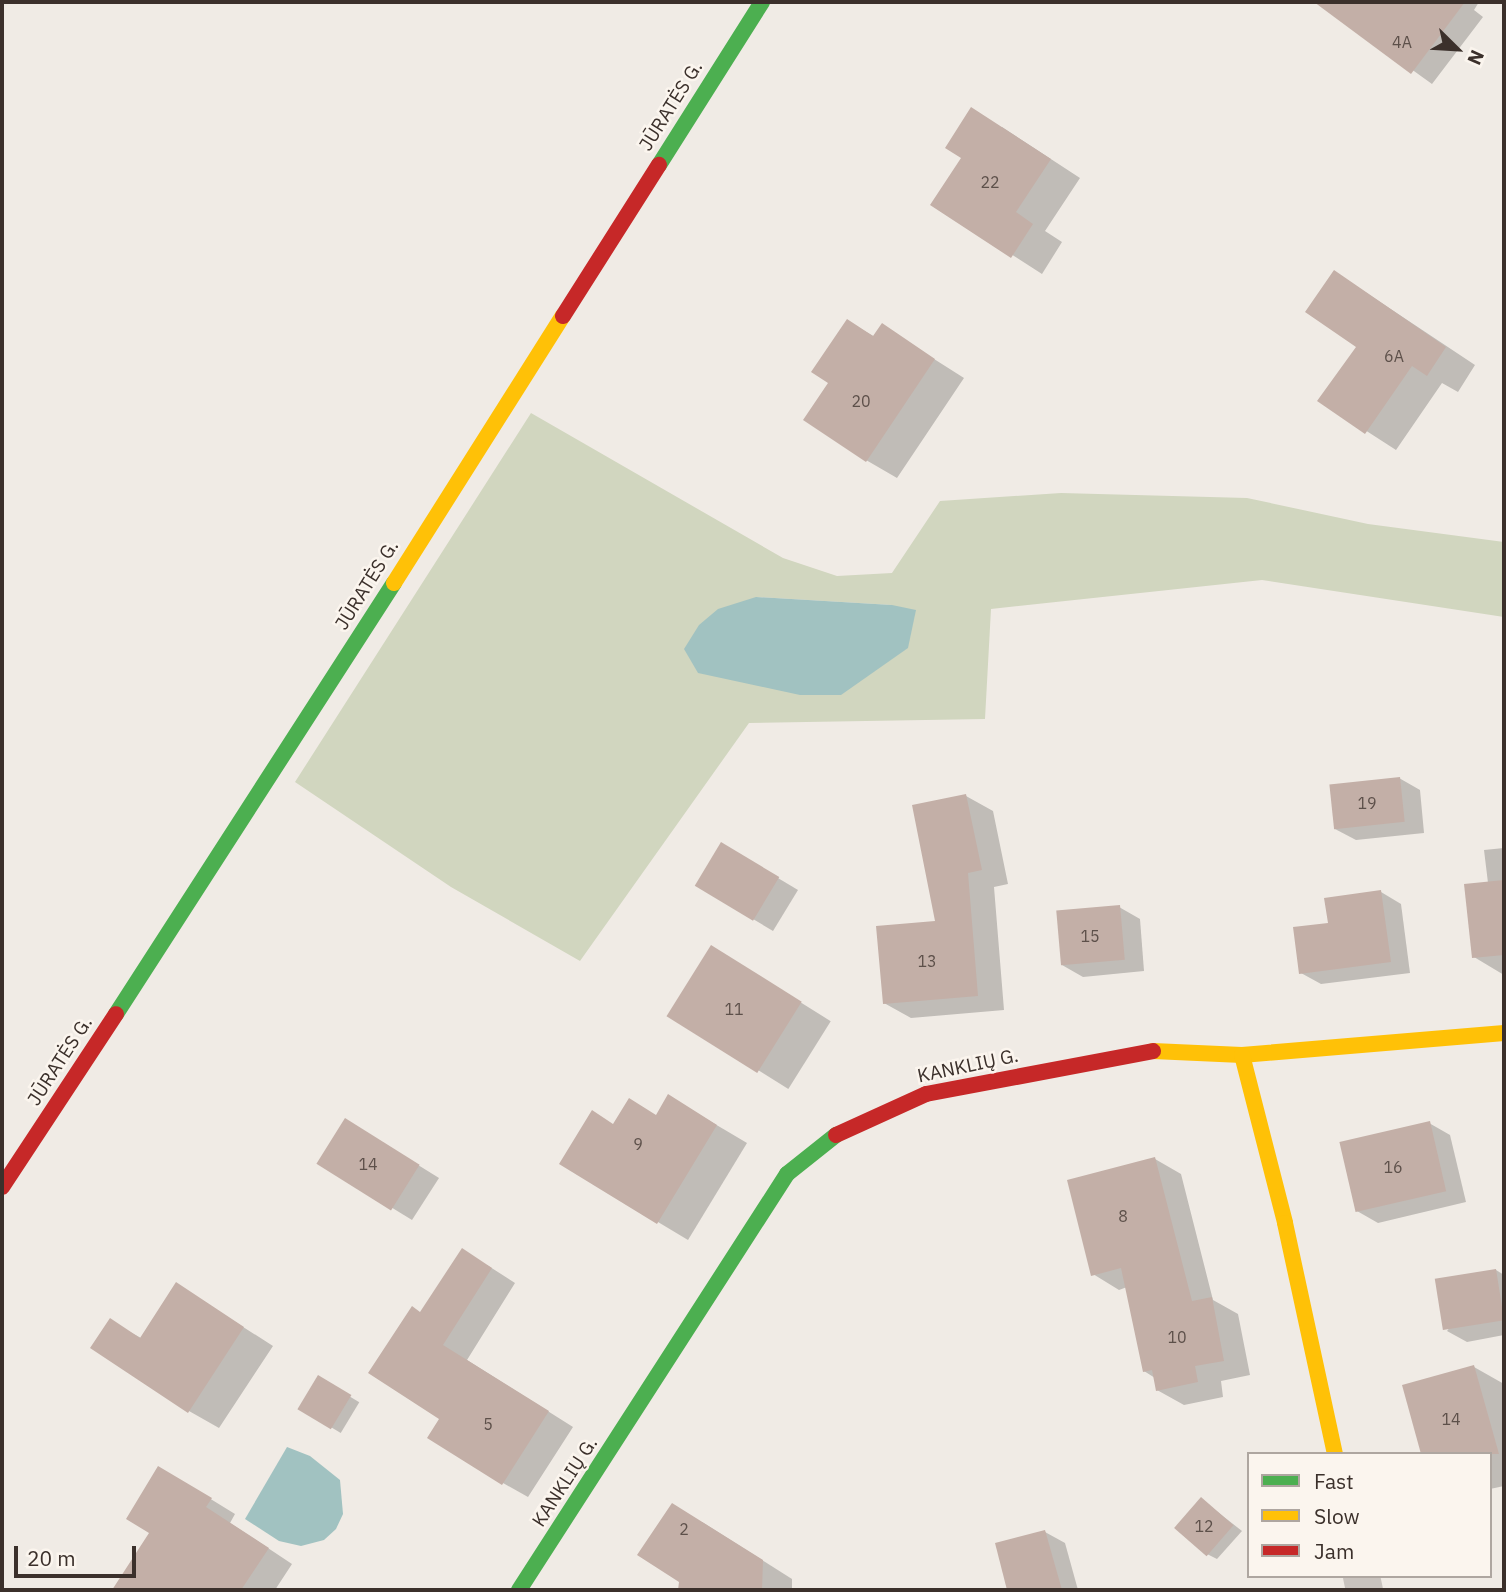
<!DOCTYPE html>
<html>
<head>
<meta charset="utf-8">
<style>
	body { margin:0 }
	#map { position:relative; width:1506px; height:1592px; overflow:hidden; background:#f0ebe5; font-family:"IBM Plex Sans",sans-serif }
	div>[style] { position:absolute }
	.green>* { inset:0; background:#d1d6bf }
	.water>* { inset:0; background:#a1c2c1 }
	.shadow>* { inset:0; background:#0003; transform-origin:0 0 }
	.building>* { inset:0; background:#c3afa7; transform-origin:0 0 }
	.street>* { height:37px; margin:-18.5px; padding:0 18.5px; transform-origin:18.5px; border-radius:18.5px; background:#c9c3be }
	.fast>* { height:16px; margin:-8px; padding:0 8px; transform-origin:8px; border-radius:8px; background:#4caf50 }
	.slow>* { height:16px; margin:-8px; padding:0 8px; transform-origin:8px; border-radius:8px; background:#ffc107 }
	.jam>* { height:16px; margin:-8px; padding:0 8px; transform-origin:8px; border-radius:8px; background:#c62828 }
	span { translate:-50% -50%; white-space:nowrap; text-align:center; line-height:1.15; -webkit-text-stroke:5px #fbf5ee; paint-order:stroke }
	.number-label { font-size:16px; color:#5d504a }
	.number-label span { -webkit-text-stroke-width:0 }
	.street-label { font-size:19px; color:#3b302b }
	.frame { position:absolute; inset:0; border:4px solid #3b302b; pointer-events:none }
	.legend { position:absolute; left:1247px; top:1452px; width:245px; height:126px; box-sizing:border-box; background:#fbf5ee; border:2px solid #aea6a0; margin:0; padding:9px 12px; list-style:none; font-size:21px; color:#3b302b }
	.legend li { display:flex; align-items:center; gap:14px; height:35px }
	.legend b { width:35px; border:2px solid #aea6a0 }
	.north { position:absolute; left:1422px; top:14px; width:70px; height:70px; -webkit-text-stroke:5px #fbf5ee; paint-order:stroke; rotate:114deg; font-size:19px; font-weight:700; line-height:28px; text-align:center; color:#3b302b }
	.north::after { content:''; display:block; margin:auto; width:24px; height:32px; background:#3b302b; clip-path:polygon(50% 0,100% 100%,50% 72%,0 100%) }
	.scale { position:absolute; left:14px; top:1546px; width:122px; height:32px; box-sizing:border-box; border:4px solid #3b302b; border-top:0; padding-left:9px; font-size:21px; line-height:24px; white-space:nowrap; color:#3b302b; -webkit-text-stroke:5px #fbf5ee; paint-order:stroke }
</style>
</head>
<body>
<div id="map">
	<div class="green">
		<i style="clip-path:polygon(evenodd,531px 413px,783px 558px,837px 576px,892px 573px,940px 501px,1061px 493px,1247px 498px,1368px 524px,1504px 542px,1504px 617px,1262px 580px,991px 609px,985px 719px,749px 723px,580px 961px,451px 887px,295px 782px,531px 413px,756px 597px,892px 605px,907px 648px,878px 668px,756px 597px)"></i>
	</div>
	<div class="water">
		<i style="clip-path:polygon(756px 597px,892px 605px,916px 610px,908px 648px,841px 695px,800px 695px,698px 673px,684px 649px,699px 625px,718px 609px)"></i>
		<i style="clip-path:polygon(287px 1447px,310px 1456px,340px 1480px,343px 1514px,336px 1529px,324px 1540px,301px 1546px,279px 1541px,245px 1519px)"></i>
	</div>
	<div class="shadow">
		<i style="clip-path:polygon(1335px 2px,1479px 2px,1474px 10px,1483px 17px,1432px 84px,1329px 10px)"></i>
		<i style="clip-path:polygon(1002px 127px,1080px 178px,1045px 231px,1062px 242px,1042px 274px,933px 204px)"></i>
		<i style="clip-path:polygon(1335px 272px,1475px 365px,1458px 392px,1442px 383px,1396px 450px,1320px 401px,1358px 346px)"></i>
		<i style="clip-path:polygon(847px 321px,875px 337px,882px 326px,964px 378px,897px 478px,866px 460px,830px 383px)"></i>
		<i style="clip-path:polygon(1399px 778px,1420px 790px,1424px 833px,1356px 840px,1335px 829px)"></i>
		<i style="clip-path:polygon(966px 796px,993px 811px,1008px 884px,994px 887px,1004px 1010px,911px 1018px,884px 1003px,937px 923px)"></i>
		<i style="clip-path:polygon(1504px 848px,1504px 975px,1474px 957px,1488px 883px,1484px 850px)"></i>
		<i style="clip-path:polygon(741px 856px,798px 890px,773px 931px,753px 919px)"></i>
		<i style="clip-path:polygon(1381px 892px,1401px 904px,1410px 973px,1321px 984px,1301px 973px,1330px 924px)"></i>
		<i style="clip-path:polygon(1119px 907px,1140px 919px,1144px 971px,1083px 977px,1062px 965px)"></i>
		<i style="left:712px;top:947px;width:140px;height:80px;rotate:32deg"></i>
		<i style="clip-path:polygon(698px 1114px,747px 1143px,688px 1240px,658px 1222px,614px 1125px,657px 1116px)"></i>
		<i style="clip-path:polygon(1429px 1123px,1450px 1135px,1466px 1202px,1378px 1223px,1357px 1211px)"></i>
		<i style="clip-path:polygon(365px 1132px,439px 1178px,412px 1220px,319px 1163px)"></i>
		<i style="clip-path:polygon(1155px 1159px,1181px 1174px,1213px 1300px,1238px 1314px,1250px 1375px,1221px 1381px,1223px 1397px,1184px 1405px,1157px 1390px,1155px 1378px,1144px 1371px,1127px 1287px,1119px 1290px,1093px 1274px)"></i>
		<i style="clip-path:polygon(487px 1265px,515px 1283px,467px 1360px,573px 1427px,528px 1497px,503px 1483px,442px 1418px,421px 1314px)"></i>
		<i style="clip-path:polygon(1496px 1270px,1504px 1275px,1504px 1335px,1467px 1342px,1447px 1331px)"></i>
		<i style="clip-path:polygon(176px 1284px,273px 1346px,219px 1428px,189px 1411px,110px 1321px,141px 1338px)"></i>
		<i style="clip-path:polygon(1474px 1367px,1504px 1384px,1504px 1486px,1490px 1489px,1490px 1454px)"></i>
		<i style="left:319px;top:1378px;width:47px;height:36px;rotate:31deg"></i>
		<i style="clip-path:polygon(183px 1482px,235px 1514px,230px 1523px,292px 1564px,275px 1590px,229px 1590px,198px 1570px,185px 1590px,114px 1590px)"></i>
		<i style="clip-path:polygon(1201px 1499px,1242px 1531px,1217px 1559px,1207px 1554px)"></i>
		<i style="clip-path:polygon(702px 1522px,792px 1579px,792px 1590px,680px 1590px,680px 1581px)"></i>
		<i style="clip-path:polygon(1045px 1532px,1065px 1543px,1078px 1590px,1009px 1590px,997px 1544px)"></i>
	</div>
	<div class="building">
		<i style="clip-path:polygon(1314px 2px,1465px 2px,1411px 74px)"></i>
		<i style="clip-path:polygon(971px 107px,1051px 159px,1016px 212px,1033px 224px,1011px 258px,930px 205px,961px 158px,945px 148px)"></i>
		<i style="clip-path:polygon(1334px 270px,1446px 347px,1427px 376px,1412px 366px,1365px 434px,1317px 401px,1356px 347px,1305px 312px)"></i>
		<i style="clip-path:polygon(847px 319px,873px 336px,882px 323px,935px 359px,866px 462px,803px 420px,828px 383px,811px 372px)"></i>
		<i style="left:1400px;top:777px;width:45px;height:71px;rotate:84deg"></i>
		<i style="clip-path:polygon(966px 794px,982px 870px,968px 873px,978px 996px,883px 1004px,876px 926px,935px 921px,912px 805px)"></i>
		<i style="left:721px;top:842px;width:68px;height:51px;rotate:31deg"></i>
		<i style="clip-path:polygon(1504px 880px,1504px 955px,1472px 958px,1464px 884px)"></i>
		<i style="clip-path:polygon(1381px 890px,1391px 962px,1299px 974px,1293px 927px,1328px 923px,1324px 898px)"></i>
		<i style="left:1120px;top:905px;width:55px;height:64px;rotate:85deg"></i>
		<i style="left:711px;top:945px;width:107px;height:84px;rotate:32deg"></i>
		<i style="clip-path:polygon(668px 1094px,717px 1125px,657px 1224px,559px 1164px,592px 1110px,613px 1124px,629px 1098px,656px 1115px)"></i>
		<i style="left:345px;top:1118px;width:88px;height:54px;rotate:32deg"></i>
		<i style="left:1430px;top:1121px;width:72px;height:93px;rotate:77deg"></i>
		<i style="clip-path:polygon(1155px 1157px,1192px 1301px,1212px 1297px,1224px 1361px,1195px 1366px,1198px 1382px,1156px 1391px,1152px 1370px,1143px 1372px,1121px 1268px,1091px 1276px,1067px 1180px)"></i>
		<i style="clip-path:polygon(462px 1248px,492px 1268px,443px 1345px,549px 1411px,502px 1485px,427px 1438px,439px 1419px,368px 1373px,412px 1306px,420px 1312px)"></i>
		<i style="left:1496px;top:1269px;width:52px;height:62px;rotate:81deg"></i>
		<i style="clip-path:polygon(176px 1282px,244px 1327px,188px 1413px,90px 1348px,110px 1318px,140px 1338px)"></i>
		<i style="clip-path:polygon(1474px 1365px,1499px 1454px,1421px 1454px,1402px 1385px)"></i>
		<i style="left:318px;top:1375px;width:39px;height:40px;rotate:31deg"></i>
		<i style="clip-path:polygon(158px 1466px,212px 1498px,206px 1507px,269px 1548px,241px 1590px,112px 1590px,149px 1533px,126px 1519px)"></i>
		<i style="left:1201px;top:1497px;width:43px;height:41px;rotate:41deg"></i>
		<i style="clip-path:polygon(672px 1503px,763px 1560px,762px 1590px,678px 1590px,679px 1582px,637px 1555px)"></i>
		<i style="clip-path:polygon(1045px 1530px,1062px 1590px,1007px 1590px,995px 1543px)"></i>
	</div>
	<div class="street">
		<i style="left:1361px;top:1576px;width:14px;rotate:78deg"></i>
	</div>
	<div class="fast">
		<i style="left:659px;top:165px;width:193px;rotate:-57.7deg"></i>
		<i style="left:116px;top:1014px;width:513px;rotate:-57.18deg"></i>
		<i style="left:519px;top:1590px;width:495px;rotate:-57.2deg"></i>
		<i style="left:787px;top:1174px;width:63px;rotate:-38.5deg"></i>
	</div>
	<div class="slow">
		<i style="left:394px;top:583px;width:316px;rotate:-57.7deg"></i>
		<i style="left:1153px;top:1051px;width:89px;rotate:2.6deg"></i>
		<i style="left:1242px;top:1055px;width:263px;rotate:-4.8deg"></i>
		<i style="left:1242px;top:1055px;width:173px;rotate:75.6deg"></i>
		<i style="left:1285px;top:1223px;width:236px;rotate:77.8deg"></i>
	</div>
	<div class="jam">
		<i style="left:563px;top:316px;width:179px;rotate:-57.6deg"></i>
		<i style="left:836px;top:1135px;width:99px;rotate:-24.5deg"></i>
		<i style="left:926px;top:1094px;width:231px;rotate:-10.7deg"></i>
		<i style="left:2px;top:1187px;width:207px;rotate:-56.6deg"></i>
	</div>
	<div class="number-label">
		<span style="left:1402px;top:42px">4A</span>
		<span style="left:990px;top:182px">22</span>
		<span style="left:1394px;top:356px">6A</span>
		<span style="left:861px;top:401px">20</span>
		<span style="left:1367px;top:803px">19</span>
		<span style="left:1090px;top:936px">15</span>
		<span style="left:927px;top:961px">13</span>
		<span style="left:734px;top:1009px">11</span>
		<span style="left:638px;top:1144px">9</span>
		<span style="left:368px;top:1164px">14</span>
		<span style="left:1393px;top:1167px">16</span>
		<span style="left:1123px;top:1216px">8</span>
		<span style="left:1177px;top:1337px">10</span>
		<span style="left:1451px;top:1419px">14</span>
		<span style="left:488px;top:1424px">5</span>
		<span style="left:1204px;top:1526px">12</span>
		<span style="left:684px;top:1529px">2</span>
	</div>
	<div class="street-label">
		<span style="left:671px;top:106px;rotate:-58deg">JŪRATĖS G.</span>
		<span style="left:367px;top:585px;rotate:-58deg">JŪRATĖS G.</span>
		<span style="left:60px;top:1061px;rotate:-57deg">JŪRATĖS G.</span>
		<span style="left:968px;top:1066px;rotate:-12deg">KANKLIŲ G.</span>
		<span style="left:565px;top:1482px;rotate:-57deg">KANKLIŲ G.</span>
	</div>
	<div class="frame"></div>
	<ul class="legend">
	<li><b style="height:9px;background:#4caf50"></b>Fast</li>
	<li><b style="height:9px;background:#ffc107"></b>Slow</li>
	<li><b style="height:9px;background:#c62828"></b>Jam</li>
	</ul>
	<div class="north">N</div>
	<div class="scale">20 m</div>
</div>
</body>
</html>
